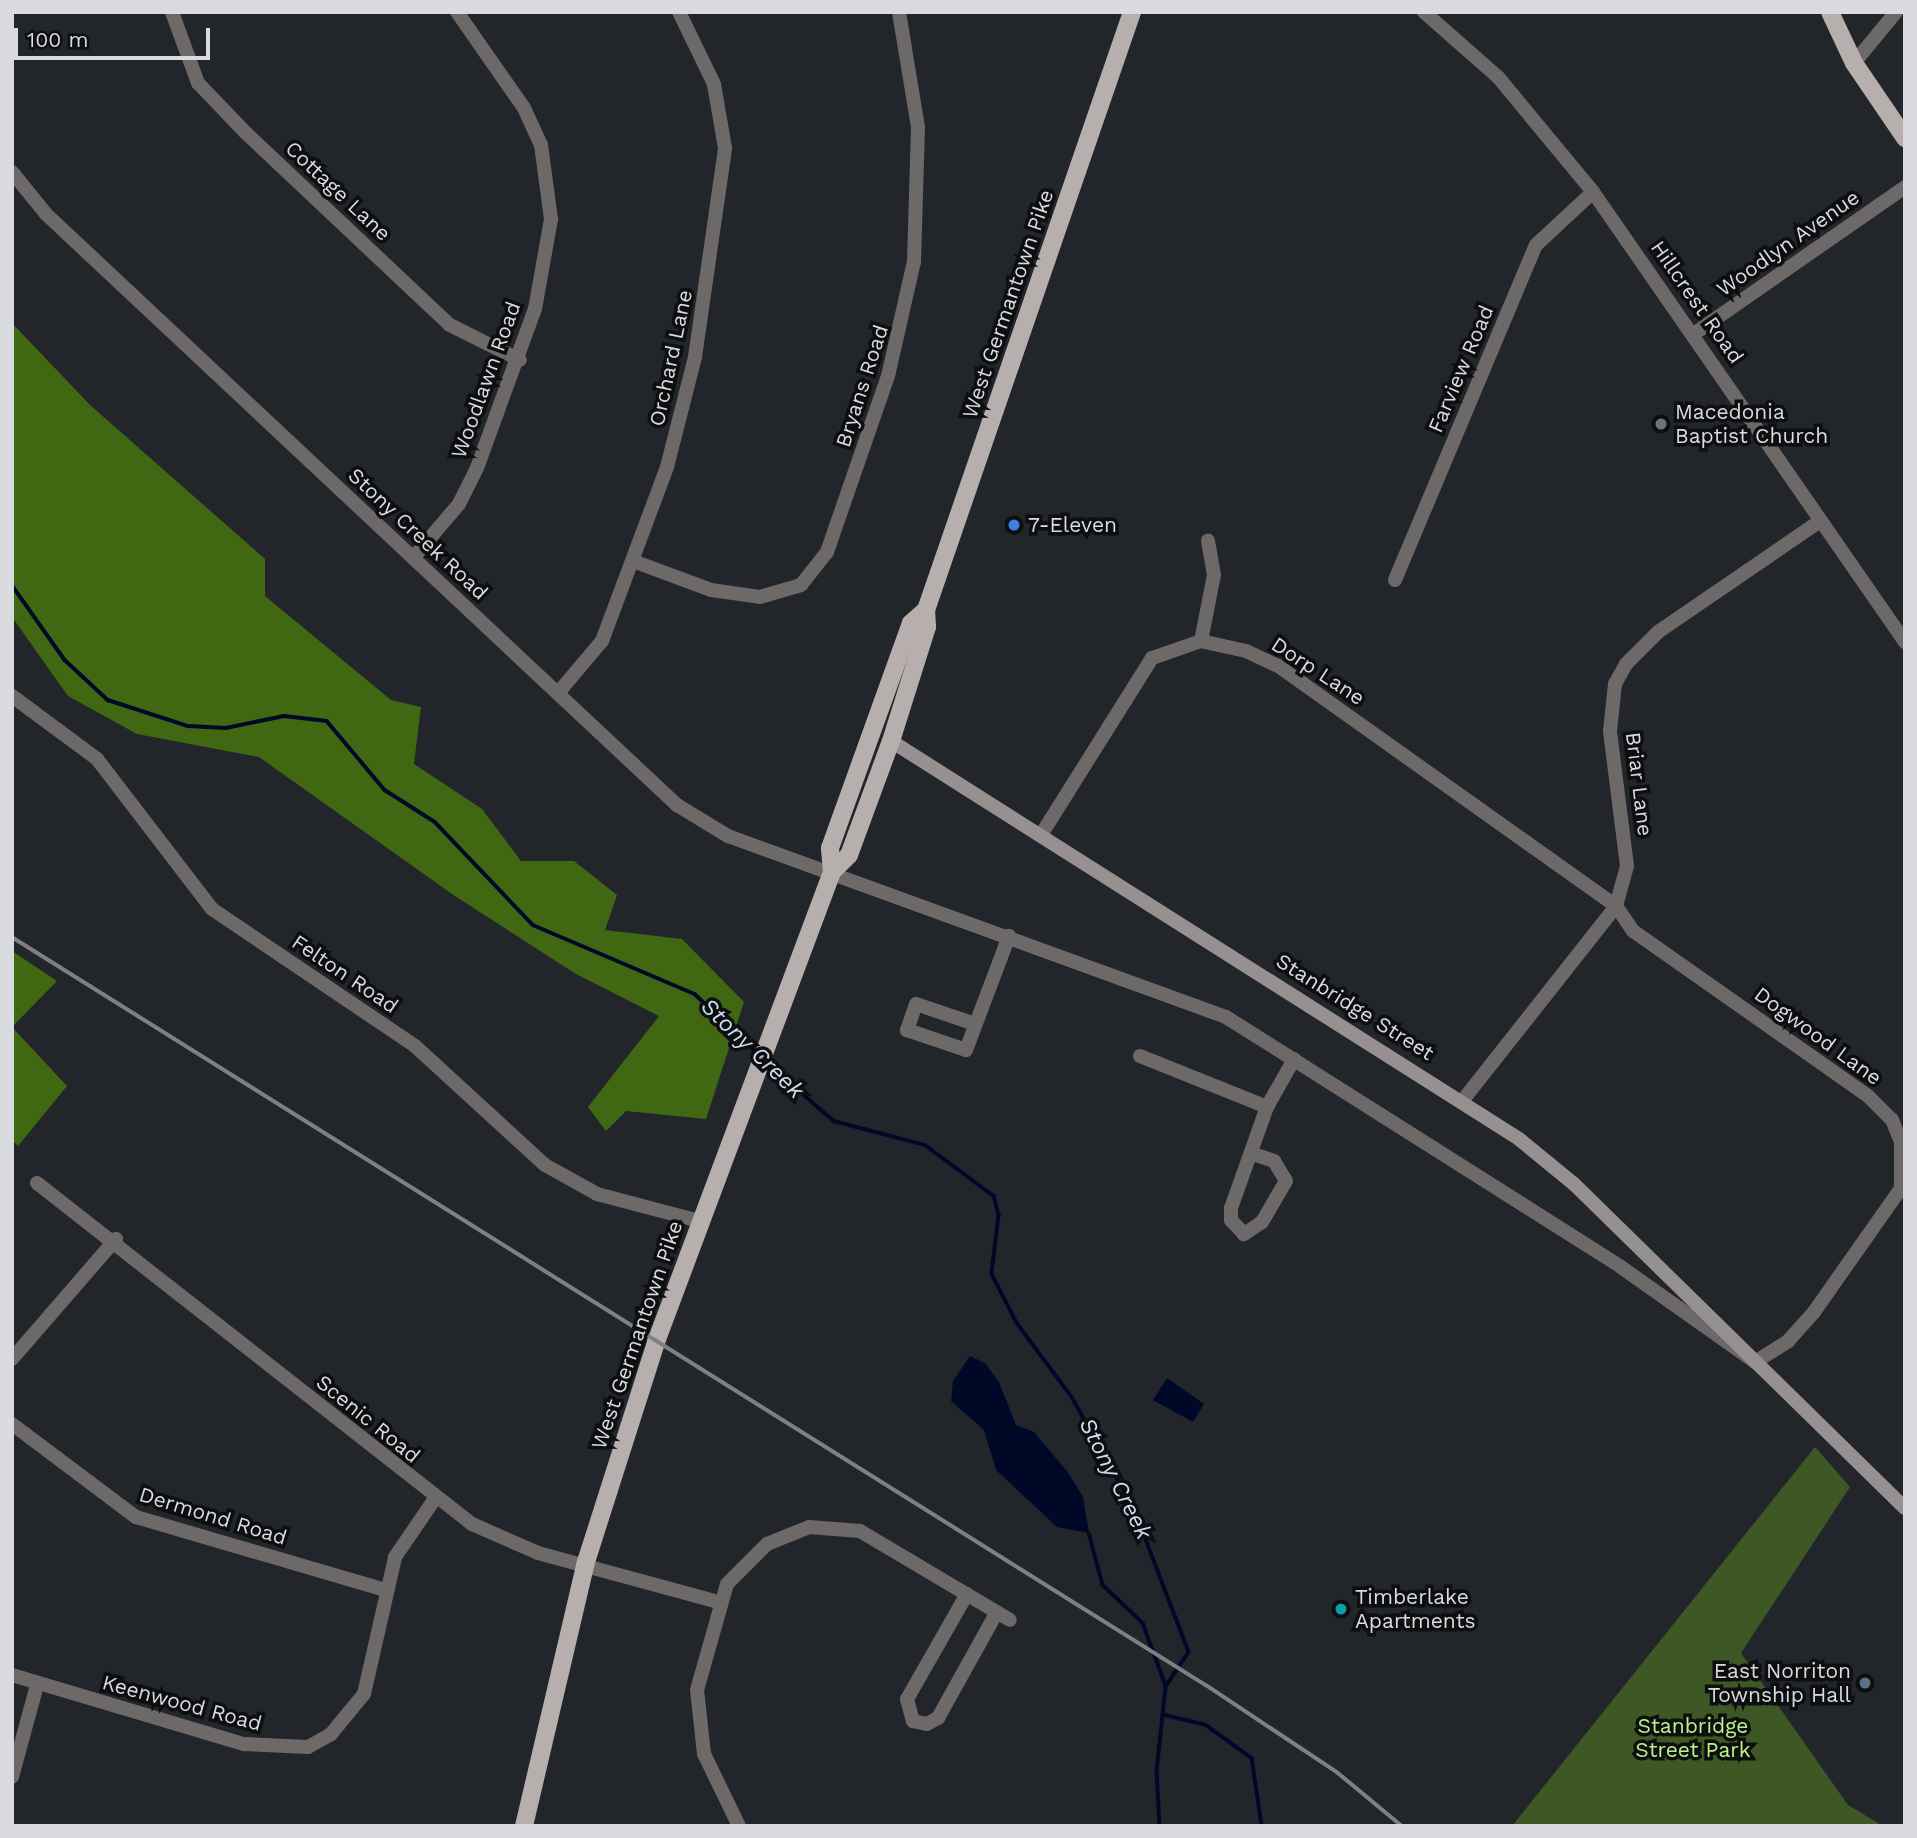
<!DOCTYPE html>
<html>
<head>
<meta charset="utf-8">
<style>
	body { margin:0 }
	#map { position:relative; width:1917px; height:1838px; overflow:hidden; background:#22252a; font-family:"Work Sans",sans-serif }
	div>[style] { position:absolute }
	.green>* { inset:0; background:#3d5725 }
	.forest>* { inset:0; background:#406813 }
	.water>* { inset:0; background:#000828 }
	.stream>* { height:3.5px; margin:-1.75px; padding:0 1.75px; transform-origin:1.75px; border-radius:1.75px; background:#000828 }
	.street>* { height:14px; margin:-7px; padding:0 7px; transform-origin:7px; border-radius:7px; background:#6d6969 }
	.secondary>* { height:14px; margin:-7px; padding:0 7px; transform-origin:7px; border-radius:7px; background:#969190 }
	.primary>* { height:18px; margin:-9px; padding:0 9px; transform-origin:9px; border-radius:9px; background:#b6afae }
	.rail>* { height:3.5px; margin:-1.75px; padding:0 1.75px; transform-origin:1.75px; border-radius:1.75px; background:#7e8085 }
	.dots>* { width:19px; height:19px; translate:-50% -50%; box-sizing:border-box; border:4px solid #0d0e10; border-radius:50% }
	span { translate:-50% -50%; white-space:nowrap; text-align:center; line-height:1.15; -webkit-text-stroke:7px #0d0e10; paint-order:stroke }
	.street-label { font-size:21px; color:#dadbdf }
	.poi-label { font-size:21px; color:#dadbdf }
	.left { translate:0 -50%; text-align:left }
	.right { translate:-100% -50%; text-align:right }
	.park-label { font-size:21px; color:#b9f488 }
	.water-label { font-size:23px; color:#cedcef; font-style:italic }
	.frame { position:absolute; inset:0; border:14px solid #dadbdf; pointer-events:none }
	.scale { position:absolute; left:14px; top:28px; width:196px; height:32px; box-sizing:border-box; border:4px solid #dadbdf; border-top:0; padding-left:9px; font-size:21px; line-height:24px; white-space:nowrap; color:#dadbdf; -webkit-text-stroke:5px #0d0e10; paint-order:stroke }
</style>
</head>
<body>
<div id="map">
	<div class="green">
		<i style="clip-path:polygon(1815px 1447px,1850px 1487px,1741px 1653px,1848px 1805px,1883px 1826px,1512px 1826px)"></i>
	</div>
	<div class="forest">
		<i style="clip-path:polygon(12px 323px,90px 405px,265px 559px,265px 596px,391px 700px,421px 707px,414px 764px,482px 809px,521px 861px,574px 861px,617px 895px,605px 930px,682px 939px,744px 1002px,706px 1119px,626px 1111px,606px 1131px,588px 1107px,659px 1016px,576px 974px,452px 894px,259px 757px,137px 734px,68px 696px,12px 617px)"></i>
		<i style="clip-path:polygon(12px 951px,57px 981px,12px 1027px,67px 1086px,18px 1146px,12px 1140px)"></i>
	</div>
	<div class="water">
		<i style="clip-path:polygon(970px 1356px,985px 1363px,999px 1382px,1016px 1425px,1034px 1432px,1067px 1471px,1083px 1497px,1089px 1533px,1057px 1527px,996px 1470px,984px 1430px,951px 1401px,953px 1381px)"></i>
		<i style="clip-path:polygon(1167px 1378px,1204px 1404px,1193px 1422px,1153px 1400px)"></i>
	</div>
	<div class="stream">
		<i style="left:12px;top:585px;width:92px;rotate:54.8deg"></i>
		<i style="left:65px;top:660px;width:59px;rotate:42.9deg"></i>
		<i style="left:108px;top:700px;width:84px;rotate:18deg"></i>
		<i style="left:188px;top:726px;width:38px;rotate:3deg"></i>
		<i style="left:226px;top:728px;width:59px;rotate:-11.7deg"></i>
		<i style="left:284px;top:716px;width:43px;rotate:6.6deg"></i>
		<i style="left:327px;top:721px;width:90px;rotate:50deg"></i>
		<i style="left:385px;top:790px;width:59px;rotate:32.6deg"></i>
		<i style="left:435px;top:822px;width:142px;rotate:46.4deg"></i>
		<i style="left:533px;top:925px;width:176px;rotate:23.1deg"></i>
		<i style="left:695px;top:994px;width:87px;rotate:43.6deg"></i>
		<i style="left:766px;top:1062px;width:90px;rotate:40.9deg"></i>
		<i style="left:834px;top:1121px;width:94px;rotate:14.8deg"></i>
		<i style="left:925px;top:1145px;width:86px;rotate:36.5deg"></i>
		<i style="left:994px;top:1196px;width:20px;rotate:75deg"></i>
		<i style="left:999px;top:1215px;width:59px;rotate:96.8deg"></i>
		<i style="left:992px;top:1274px;width:55px;rotate:63deg"></i>
		<i style="left:1017px;top:1323px;width:92px;rotate:53.4deg"></i>
		<i style="left:1072px;top:1397px;width:127px;rotate:60.8deg"></i>
		<i style="left:1134px;top:1508px;width:154px;rotate:69.1deg"></i>
		<i style="left:1189px;top:1652px;width:42px;rotate:123.3deg"></i>
		<i style="left:1166px;top:1687px;width:84px;rotate:96.1deg"></i>
		<i style="left:1157px;top:1771px;width:55px;rotate:86.9deg"></i>
		<i style="left:1089px;top:1533px;width:54px;rotate:74.9deg"></i>
		<i style="left:1103px;top:1585px;width:55px;rotate:43.5deg"></i>
		<i style="left:1143px;top:1623px;width:67px;rotate:69.9deg"></i>
		<i style="left:1165px;top:1715px;width:42px;rotate:13.7deg"></i>
		<i style="left:1206px;top:1725px;width:57px;rotate:35.7deg"></i>
		<i style="left:1252px;top:1758px;width:69px;rotate:81.6deg"></i>
	</div>
	<div class="street">
		<i style="left:172px;top:12px;width:76px;rotate:69.9deg"></i>
		<i style="left:198px;top:83px;width:69px;rotate:46.2deg"></i>
		<i style="left:246px;top:133px;width:280px;rotate:43.3deg"></i>
		<i style="left:450px;top:325px;width:78px;rotate:26.6deg"></i>
		<i style="left:1424px;top:12px;width:98px;rotate:41.3deg"></i>
		<i style="left:1498px;top:77px;width:149px;rotate:50.4deg"></i>
		<i style="left:1593px;top:192px;width:548px;rotate:55.27deg"></i>
		<i style="left:1854px;top:63px;width:66px;rotate:-50.5deg"></i>
		<i style="left:12px;top:172px;width:54px;rotate:51deg"></i>
		<i style="left:46px;top:214px;width:865px;rotate:43.13deg"></i>
		<i style="left:677px;top:805px;width:60px;rotate:31.3deg"></i>
		<i style="left:728px;top:836px;width:530px;rotate:19.97deg"></i>
		<i style="left:1226px;top:1017px;width:467px;rotate:32.3deg"></i>
		<i style="left:1621px;top:1267px;width:164px;rotate:35.3deg"></i>
		<i style="left:1755px;top:1362px;width:39px;rotate:-32deg"></i>
		<i style="left:1788px;top:1341px;width:39px;rotate:-48deg"></i>
		<i style="left:1814px;top:1312px;width:151px;rotate:-54.9deg"></i>
		<i style="left:1901px;top:1188px;width:46px;rotate:-90deg"></i>
		<i style="left:1901px;top:1142px;width:24px;rotate:-112deg"></i>
		<i style="left:1892px;top:1120px;width:34px;rotate:-135deg"></i>
		<i style="left:1868px;top:1096px;width:287px;rotate:-144.9deg"></i>
		<i style="left:1633px;top:931px;width:30px;rotate:-124deg"></i>
		<i style="left:1616px;top:906px;width:415px;rotate:-144.6deg"></i>
		<i style="left:1278px;top:666px;width:35px;rotate:-155deg"></i>
		<i style="left:1246px;top:651px;width:46px;rotate:-167.5deg"></i>
		<i style="left:1201px;top:641px;width:52px;rotate:160.9deg"></i>
		<i style="left:1152px;top:658px;width:209px;rotate:122.1deg"></i>
		<i style="left:1695px;top:333px;width:256px;rotate:-34.8deg"></i>
		<i style="left:413px;top:558px;width:71px;rotate:-49.6deg"></i>
		<i style="left:459px;top:504px;width:40px;rotate:-63.4deg"></i>
		<i style="left:477px;top:468px;width:169px;rotate:-70deg"></i>
		<i style="left:535px;top:309px;width:91px;rotate:-79.9deg"></i>
		<i style="left:551px;top:219px;width:75px;rotate:-97.7deg"></i>
		<i style="left:541px;top:145px;width:41px;rotate:-114.7deg"></i>
		<i style="left:524px;top:108px;width:117px;rotate:-124.9deg"></i>
		<i style="left:633px;top:561px;width:83px;rotate:20.4deg"></i>
		<i style="left:711px;top:590px;width:49px;rotate:8.1deg"></i>
		<i style="left:760px;top:597px;width:43px;rotate:-16.3deg"></i>
		<i style="left:801px;top:585px;width:42px;rotate:-51.8deg"></i>
		<i style="left:827px;top:552px;width:186px;rotate:-70.9deg"></i>
		<i style="left:888px;top:376px;width:117px;rotate:-77.2deg"></i>
		<i style="left:914px;top:262px;width:135px;rotate:-88.3deg"></i>
		<i style="left:918px;top:127px;width:117px;rotate:-99.4deg"></i>
		<i style="left:1395px;top:580px;width:363px;rotate:-67.2deg"></i>
		<i style="left:1536px;top:245px;width:78px;rotate:-42.9deg"></i>
		<i style="left:1201px;top:641px;width:67px;rotate:-78.9deg"></i>
		<i style="left:1214px;top:575px;width:35px;rotate:-100deg"></i>
		<i style="left:558px;top:693px;width:68px;rotate:-49.8deg"></i>
		<i style="left:602px;top:641px;width:186px;rotate:-69.5deg"></i>
		<i style="left:667px;top:467px;width:114px;rotate:-75.7deg"></i>
		<i style="left:695px;top:357px;width:211px;rotate:-81.8deg"></i>
		<i style="left:725px;top:148px;width:65px;rotate:-99.8deg"></i>
		<i style="left:714px;top:84px;width:80px;rotate:-115.9deg"></i>
		<i style="left:12px;top:696px;width:106px;rotate:36.5deg"></i>
		<i style="left:97px;top:759px;width:189px;rotate:52.5deg"></i>
		<i style="left:212px;top:909px;width:245px;rotate:34deg"></i>
		<i style="left:415px;top:1046px;width:176px;rotate:42.5deg"></i>
		<i style="left:545px;top:1165px;width:60px;rotate:29.1deg"></i>
		<i style="left:597px;top:1194px;width:106px;rotate:14.7deg"></i>
		<i style="left:975px;top:1024px;width:62px;rotate:-161.3deg"></i>
		<i style="left:916px;top:1004px;width:28px;rotate:109deg"></i>
		<i style="left:907px;top:1030px;width:62px;rotate:18.7deg"></i>
		<i style="left:966px;top:1050px;width:122px;rotate:-69.3deg"></i>
		<i style="left:1140px;top:1056px;width:137px;rotate:21.9deg"></i>
		<i style="left:1463px;top:1100px;width:247px;rotate:-51.7deg"></i>
		<i style="left:1616px;top:906px;width:41px;rotate:-74.6deg"></i>
		<i style="left:1627px;top:866px;width:136px;rotate:-97.2deg"></i>
		<i style="left:1610px;top:731px;width:47px;rotate:-83.9deg"></i>
		<i style="left:1615px;top:684px;width:23px;rotate:-61deg"></i>
		<i style="left:1626px;top:664px;width:45px;rotate:-45deg"></i>
		<i style="left:1658px;top:632px;width:196px;rotate:-34.4deg"></i>
		<i style="left:1253px;top:1154px;width:22px;rotate:18deg"></i>
		<i style="left:1274px;top:1161px;width:23px;rotate:59deg"></i>
		<i style="left:1286px;top:1181px;width:48px;rotate:120.3deg"></i>
		<i style="left:1262px;top:1222px;width:22px;rotate:146deg"></i>
		<i style="left:1244px;top:1234px;width:19px;rotate:-133deg"></i>
		<i style="left:1231px;top:1220px;width:12px;rotate:-90deg"></i>
		<i style="left:1231px;top:1208px;width:107px;rotate:-70.4deg"></i>
		<i style="left:1267px;top:1107px;width:55px;rotate:-60.6deg"></i>
		<i style="left:37px;top:1183px;width:553px;rotate:38.09deg"></i>
		<i style="left:472px;top:1524px;width:72px;rotate:23.7deg"></i>
		<i style="left:538px;top:1553px;width:187px;rotate:15.2deg"></i>
		<i style="left:12px;top:1359px;width:159px;rotate:-49.1deg"></i>
		<i style="left:12px;top:1424px;width:155px;rotate:36.9deg"></i>
		<i style="left:136px;top:1517px;width:259px;rotate:16.3deg"></i>
		<i style="left:967px;top:1594px;width:121px;rotate:119.7deg"></i>
		<i style="left:907px;top:1699px;width:23px;rotate:75deg"></i>
		<i style="left:913px;top:1721px;width:14px;rotate:12deg"></i>
		<i style="left:927px;top:1724px;width:13px;rotate:-29deg"></i>
		<i style="left:938px;top:1718px;width:121px;rotate:-60.9deg"></i>
		<i style="left:12px;top:1675px;width:242px;rotate:16.6deg"></i>
		<i style="left:244px;top:1744px;width:64px;rotate:2.7deg"></i>
		<i style="left:308px;top:1747px;width:26px;rotate:-29deg"></i>
		<i style="left:331px;top:1734px;width:52px;rotate:-50.5deg"></i>
		<i style="left:364px;top:1694px;width:140px;rotate:-77.2deg"></i>
		<i style="left:395px;top:1557px;width:69px;rotate:-55.6deg"></i>
		<i style="left:12px;top:1777px;width:95px;rotate:-74.8deg"></i>
		<i style="left:739px;top:1826px;width:80px;rotate:-115.9deg"></i>
		<i style="left:704px;top:1754px;width:64px;rotate:-96.2deg"></i>
		<i style="left:697px;top:1690px;width:110px;rotate:-74.2deg"></i>
		<i style="left:727px;top:1584px;width:57px;rotate:-45deg"></i>
		<i style="left:767px;top:1544px;width:45px;rotate:-22deg"></i>
		<i style="left:809px;top:1527px;width:51px;rotate:4.5deg"></i>
		<i style="left:860px;top:1531px;width:174px;rotate:30.7deg"></i>
	</div>
	<div class="secondary">
		<i style="left:891px;top:741px;width:743px;rotate:32.36deg"></i>
		<i style="left:1519px;top:1139px;width:71px;rotate:39.3deg"></i>
		<i style="left:1574px;top:1184px;width:463px;rotate:44.4deg"></i>
	</div>
	<div class="primary">
		<i style="left:1830px;top:12px;width:56px;rotate:64.8deg"></i>
		<i style="left:1854px;top:63px;width:91px;rotate:55.8deg"></i>
		<i style="left:832px;top:872px;width:24px;rotate:-45deg"></i>
		<i style="left:849px;top:855px;width:121px;rotate:-69.8deg"></i>
		<i style="left:891px;top:741px;width:120px;rotate:-72.5deg"></i>
		<i style="left:927px;top:627px;width:17px;rotate:-93deg"></i>
		<i style="left:926px;top:610px;width:632px;rotate:-70.99deg"></i>
		<i style="left:524px;top:1826px;width:268px;rotate:-76.8deg"></i>
		<i style="left:585px;top:1565px;width:234px;rotate:-72.3deg"></i>
		<i style="left:656px;top:1342px;width:502px;rotate:-69.47deg"></i>
		<i style="left:832px;top:872px;width:24px;rotate:-95deg"></i>
		<i style="left:830px;top:848px;width:239px;rotate:-70.2deg"></i>
		<i style="left:911px;top:623px;width:20px;rotate:-41deg"></i>
	</div>
	<div class="rail">
		<i style="left:12px;top:937px;width:1409px;rotate:32.07deg"></i>
		<i style="left:1206px;top:1685px;width:157px;rotate:33.6deg"></i>
		<i style="left:1337px;top:1772px;width:85px;rotate:39.7deg"></i>
	</div>
	<div class="dots">
		<i style="left:1661px;top:424px;background:#6b7280"></i>
		<i style="left:1014px;top:525px;background:#3f7fe0"></i>
		<i style="left:1341px;top:1609px;background:#0f9aa8"></i>
		<i style="left:1865px;top:1683px;background:#5c6f8a"></i>
	</div>
	<div class="street-label">
		<span style="left:338px;top:191px;rotate:43deg">Cottage Lane</span>
		<span style="left:1788px;top:243px;rotate:-35deg">Woodlyn Avenue</span>
		<span style="left:1697px;top:302px;rotate:55deg">Hillcrest Road</span>
		<span style="left:1008px;top:304px;rotate:-71deg">West Germantown Pike</span>
		<span style="left:671px;top:358px;rotate:-78deg">Orchard Lane</span>
		<span style="left:1461px;top:369px;rotate:-67deg">Farview Road</span>
		<span style="left:486px;top:380px;rotate:-70deg">Woodlawn Road</span>
		<span style="left:862px;top:386px;rotate:-72deg">Bryans Road</span>
		<span style="left:418px;top:534px;rotate:43deg">Stony Creek Road</span>
		<span style="left:1318px;top:671px;rotate:33deg">Dorp Lane</span>
		<span style="left:1639px;top:784px;rotate:83deg">Briar Lane</span>
		<span style="left:345px;top:974px;rotate:34deg">Felton Road</span>
		<span style="left:1355px;top:1007px;rotate:32deg">Stanbridge Street</span>
		<span style="left:1818px;top:1036px;rotate:36deg">Dogwood Lane</span>
		<span style="left:637px;top:1335px;rotate:-71deg">West Germantown Pike</span>
		<span style="left:368px;top:1419px;rotate:39deg">Scenic Road</span>
		<span style="left:213px;top:1516px;rotate:17deg">Dermond Road</span>
		<span style="left:182px;top:1703px;rotate:15deg">Keenwood Road</span>
	</div>
	<div class="poi-label">
		<span class="left" style="left:1675px;top:424px">Macedonia<br>Baptist Church</span>
		<span class="left" style="left:1028px;top:525px">7-Eleven</span>
		<span class="left" style="left:1355px;top:1609px">Timberlake<br>Apartments</span>
		<span class="right" style="left:1851px;top:1683px">East Norriton<br>Township Hall</span>
	</div>
	<div class="park-label">
		<span style="left:1693px;top:1738px">Stanbridge<br>Street Park</span>
	</div>
	<div class="water-label">
		<span style="left:752px;top:1049px;rotate:44deg">Stony Creek</span>
		<span style="left:1115px;top:1479px;rotate:63deg">Stony Creek</span>
	</div>
	<div class="frame"></div>
	<div class="scale">100 m</div>
</div>
</body>
</html>
